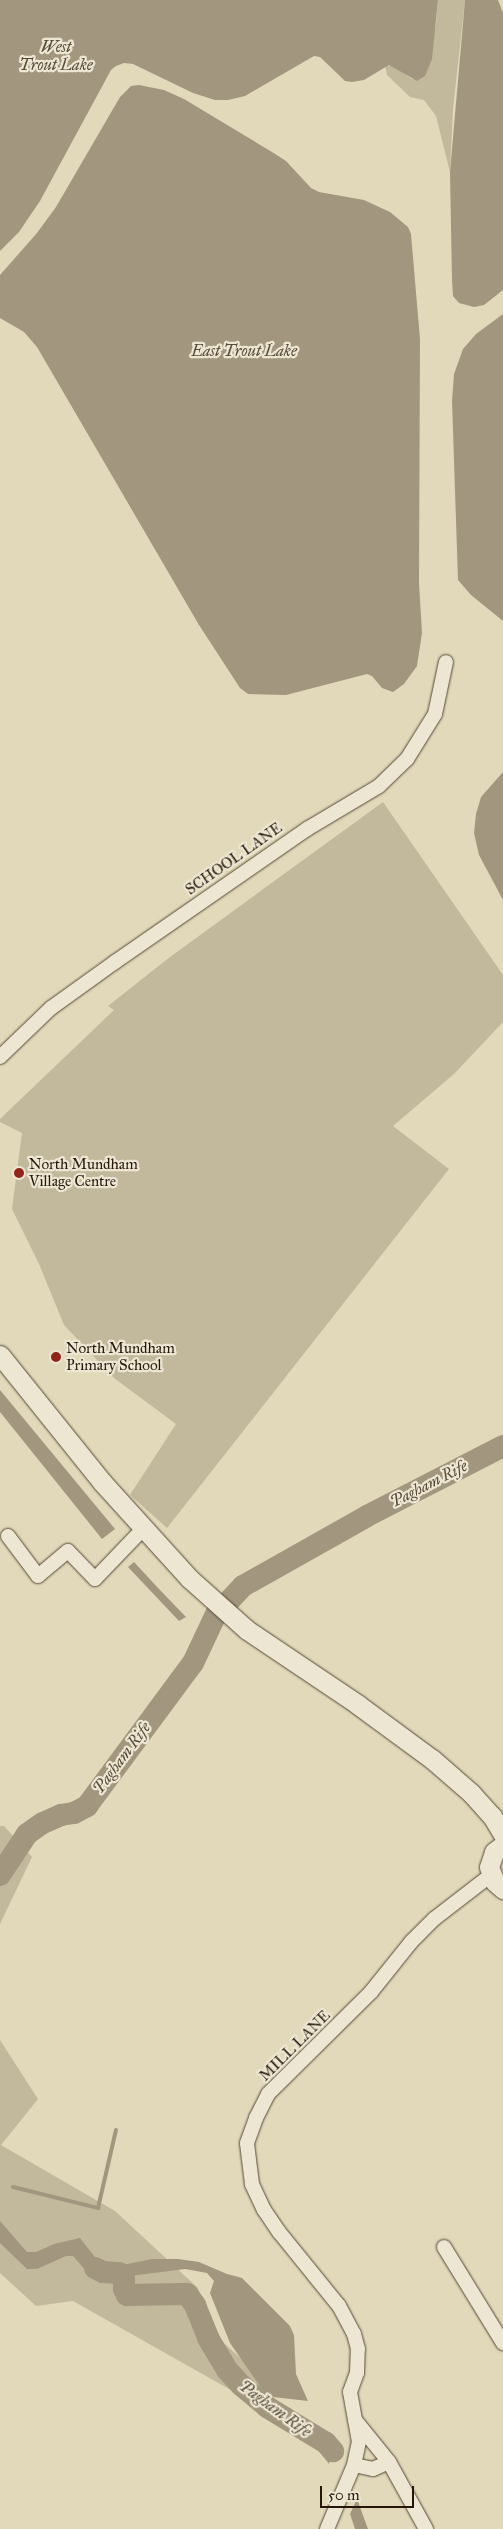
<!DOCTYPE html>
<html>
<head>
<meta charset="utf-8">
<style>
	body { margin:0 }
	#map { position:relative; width:503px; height:2529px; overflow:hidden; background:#e2d9ba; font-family:"IM FELL Great Primer",serif }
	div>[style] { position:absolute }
	.green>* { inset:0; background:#c2b89c }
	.water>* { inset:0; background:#a2977e }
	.stream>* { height:4px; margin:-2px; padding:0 2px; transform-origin:2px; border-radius:2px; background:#a2977e }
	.river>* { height:22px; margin:-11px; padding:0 11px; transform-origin:11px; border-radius:11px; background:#a2977e }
	.roads { filter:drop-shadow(0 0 1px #554836) drop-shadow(0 0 1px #554836) }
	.street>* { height:14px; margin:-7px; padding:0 7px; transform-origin:7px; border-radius:7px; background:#ece6d2 }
	.secondary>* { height:19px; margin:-9.5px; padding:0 9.5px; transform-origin:9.5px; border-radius:9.5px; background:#ece6d2 }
	.dots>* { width:14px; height:14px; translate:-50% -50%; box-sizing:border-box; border:2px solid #ece6d2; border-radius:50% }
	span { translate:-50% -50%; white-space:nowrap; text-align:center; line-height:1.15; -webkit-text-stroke:4.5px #ece6d2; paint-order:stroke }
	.street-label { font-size:15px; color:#26170a }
	.poi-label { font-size:15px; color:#26170a }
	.left { translate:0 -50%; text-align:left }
	.water-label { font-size:16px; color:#584a38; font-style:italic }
	.scale { position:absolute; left:320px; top:2486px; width:94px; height:22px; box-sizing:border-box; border:2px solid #26170a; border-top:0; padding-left:6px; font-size:15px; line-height:18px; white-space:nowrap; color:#26170a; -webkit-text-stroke:4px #ece6d2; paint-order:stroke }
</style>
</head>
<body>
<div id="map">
	<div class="green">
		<i style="clip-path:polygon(438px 0,465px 0,453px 109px,450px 172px,436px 116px,424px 100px,410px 97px,387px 75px,385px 65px,393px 66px,412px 79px,421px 79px,436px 24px)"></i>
		<i style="clip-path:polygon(383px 802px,503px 975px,503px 1022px,455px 1073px,393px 1126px,449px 1169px,167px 1528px,130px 1495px,176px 1424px,114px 1378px,64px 1325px,39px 1264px,12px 1209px,22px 1133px,0 1122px,0 1119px,114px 1010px,108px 1006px,170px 957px)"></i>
		<i style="clip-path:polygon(0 1826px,4px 1826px,32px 1857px,0 1924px)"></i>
		<i style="clip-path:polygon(0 2040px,38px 2099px,1px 2145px,115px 2211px,198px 2288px,217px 2337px,271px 2385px,261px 2407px,73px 2301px,36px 2306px,0 2273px)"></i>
	</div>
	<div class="water">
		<i style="clip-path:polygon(0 0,438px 0,432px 59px,425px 76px,417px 81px,389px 65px,364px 80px,352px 82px,345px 81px,320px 57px,314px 56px,245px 96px,228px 100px,215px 100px,193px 93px,133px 64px,124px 63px,116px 66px,111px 70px,40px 201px,19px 232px,0 251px)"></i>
		<i style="clip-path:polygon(465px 0,498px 0,503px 13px,503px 290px,484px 305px,474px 307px,459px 303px,453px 296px,452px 280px,450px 172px)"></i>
		<i style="clip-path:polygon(139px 85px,164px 90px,184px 99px,272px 152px,286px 161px,311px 188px,319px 192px,364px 200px,390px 212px,408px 227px,411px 234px,420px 339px,419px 583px,422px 633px,417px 666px,404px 684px,393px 692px,382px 688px,372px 676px,367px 674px,286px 695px,248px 694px,240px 688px,199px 625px,37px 347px,24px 332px,0 318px,0 275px,37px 233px,56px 207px,120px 97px,131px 86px)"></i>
		<i style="clip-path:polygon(503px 314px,503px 621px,471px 595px,458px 580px,452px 401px,454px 374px,463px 349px,476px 334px)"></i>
		<i style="clip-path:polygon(503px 772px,503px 900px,479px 855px,474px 833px,476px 814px,481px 797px)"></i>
		<i style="clip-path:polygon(0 1390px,115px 1529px,102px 1539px,0 1412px)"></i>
		<i style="clip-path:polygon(134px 1562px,159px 1589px,186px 1617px,179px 1621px,128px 1567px)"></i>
		<i style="clip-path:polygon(22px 1830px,31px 1838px,0 1885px,0 1866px)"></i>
		<i style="clip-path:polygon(0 2221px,27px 2252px,36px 2252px,54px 2244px,80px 2238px,101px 2265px,113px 2267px,152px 2259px,178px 2259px,199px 2262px,227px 2274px,242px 2278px,290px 2326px,294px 2335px,296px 2374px,308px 2401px,273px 2397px,262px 2389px,230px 2343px,210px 2293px,214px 2281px,207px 2273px,185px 2269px,99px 2280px,88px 2273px,73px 2256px,66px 2256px,37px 2269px,27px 2269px,0 2243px)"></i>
		<i style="clip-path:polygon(313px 2425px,320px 2427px,324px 2433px,333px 2434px,333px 2451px,329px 2464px,312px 2441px,305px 2437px)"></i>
		<i style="clip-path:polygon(357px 2499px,368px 2529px,355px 2529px,350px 2514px)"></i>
	</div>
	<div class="stream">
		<i style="left:13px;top:2187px;width:88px;rotate:13.9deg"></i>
		<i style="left:98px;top:2208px;width:80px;rotate:-77deg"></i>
	</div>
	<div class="river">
		<i style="left:228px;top:1602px;width:22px;rotate:-47deg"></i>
		<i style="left:243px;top:1586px;width:142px;rotate:-29.4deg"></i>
		<i style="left:367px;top:1516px;width:153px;rotate:-27.2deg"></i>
		<i style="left:0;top:1875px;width:49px;rotate:-56.6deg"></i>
		<i style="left:27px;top:1834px;width:19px;rotate:-35deg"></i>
		<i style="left:43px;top:1823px;width:20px;rotate:-24deg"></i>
		<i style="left:61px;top:1815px;width:13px;rotate:-9deg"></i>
		<i style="left:74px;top:1813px;width:15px;rotate:-28deg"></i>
		<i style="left:87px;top:1806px;width:178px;rotate:-53.5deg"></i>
		<i style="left:193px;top:1663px;width:56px;rotate:-64.8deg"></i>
		<i style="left:95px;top:2268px;width:9px;rotate:27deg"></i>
		<i style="left:103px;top:2272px;width:16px;rotate:4deg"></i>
		<i style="left:119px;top:2273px;width:9px;rotate:54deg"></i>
		<i style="left:124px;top:2280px;width:9px;rotate:90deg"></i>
		<i style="left:124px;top:2289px;width:7px;rotate:63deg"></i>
		<i style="left:127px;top:2295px;width:60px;rotate:-1deg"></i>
		<i style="left:187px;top:2294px;width:14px;rotate:54deg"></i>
		<i style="left:195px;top:2305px;width:35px;rotate:68deg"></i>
		<i style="left:208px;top:2338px;width:37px;rotate:59deg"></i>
		<i style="left:227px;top:2370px;width:21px;rotate:47deg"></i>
		<i style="left:241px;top:2385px;width:34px;rotate:40deg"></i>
		<i style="left:267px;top:2407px;width:69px;rotate:31.4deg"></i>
		<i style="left:326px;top:2443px;width:11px;rotate:49deg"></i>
	</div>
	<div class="roads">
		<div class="street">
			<i style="left:0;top:1057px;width:71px;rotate:-43.9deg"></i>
			<i style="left:51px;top:1008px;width:79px;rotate:-35.7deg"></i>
			<i style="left:115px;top:962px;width:234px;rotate:-34.7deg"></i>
			<i style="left:307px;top:829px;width:84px;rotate:-30.8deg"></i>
			<i style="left:379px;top:786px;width:39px;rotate:-44deg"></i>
			<i style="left:407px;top:759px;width:53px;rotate:-58.1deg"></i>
			<i style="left:435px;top:714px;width:53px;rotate:-78.1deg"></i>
			<i style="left:8px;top:1536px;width:50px;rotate:53.1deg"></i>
			<i style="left:38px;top:1576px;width:39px;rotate:-40deg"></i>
			<i style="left:68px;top:1551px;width:39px;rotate:46deg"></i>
			<i style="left:95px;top:1579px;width:69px;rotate:-46.2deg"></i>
			<i style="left:444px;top:2247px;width:113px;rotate:58.4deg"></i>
			<i style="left:355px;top:2420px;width:54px;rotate:51deg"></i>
			<i style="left:389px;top:2462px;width:77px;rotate:61.1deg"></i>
			<i style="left:354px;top:2465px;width:19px;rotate:12deg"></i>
			<i style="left:373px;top:2469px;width:17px;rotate:-24deg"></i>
			<i style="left:327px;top:2529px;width:69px;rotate:-67.1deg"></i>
			<i style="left:354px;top:2465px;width:24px;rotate:-78deg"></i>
			<i style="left:359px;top:2442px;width:51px;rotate:-100.2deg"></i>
			<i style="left:350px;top:2392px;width:20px;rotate:-70deg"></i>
			<i style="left:357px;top:2373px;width:24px;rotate:-88deg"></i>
			<i style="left:358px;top:2349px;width:16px;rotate:-105deg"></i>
			<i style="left:354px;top:2334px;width:32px;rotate:-118deg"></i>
			<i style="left:339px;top:2306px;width:95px;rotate:-129deg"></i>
			<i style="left:279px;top:2232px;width:27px;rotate:-124deg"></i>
			<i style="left:264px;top:2210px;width:29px;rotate:-115deg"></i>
			<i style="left:252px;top:2184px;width:41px;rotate:-97deg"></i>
			<i style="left:247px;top:2143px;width:27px;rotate:-70deg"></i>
			<i style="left:256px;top:2118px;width:27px;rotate:-63deg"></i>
			<i style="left:268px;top:2094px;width:145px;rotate:-44.7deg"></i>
			<i style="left:371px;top:1992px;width:64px;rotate:-51.3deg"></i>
			<i style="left:411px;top:1942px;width:33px;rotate:-45deg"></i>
			<i style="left:434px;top:1919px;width:72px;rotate:-37.7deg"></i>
		</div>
		<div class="secondary">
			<i style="left:0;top:1355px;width:163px;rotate:51.2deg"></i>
			<i style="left:102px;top:1482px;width:131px;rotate:47.8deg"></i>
			<i style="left:190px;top:1579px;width:76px;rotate:41.8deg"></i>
			<i style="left:247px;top:1630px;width:133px;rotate:33.9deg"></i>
			<i style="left:357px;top:1704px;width:93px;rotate:36.3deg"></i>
			<i style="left:432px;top:1759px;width:52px;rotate:41.1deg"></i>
			<i style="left:471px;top:1793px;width:31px;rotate:48deg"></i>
			<i style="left:492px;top:1816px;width:21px;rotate:59deg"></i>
			<i style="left:503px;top:1845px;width:11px;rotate:142deg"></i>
			<i style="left:494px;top:1852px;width:16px;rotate:108deg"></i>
			<i style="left:489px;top:1867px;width:16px;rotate:68deg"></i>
			<i style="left:495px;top:1882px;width:11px;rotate:41deg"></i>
		</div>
	</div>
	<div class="dots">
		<i style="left:19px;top:1173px;background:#8f2418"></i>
		<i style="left:56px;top:1357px;background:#8f2418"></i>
	</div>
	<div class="street-label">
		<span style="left:234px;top:859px;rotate:-35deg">SCHOOL LANE</span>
		<span style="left:295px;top:2046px;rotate:-45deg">MILL LANE</span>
	</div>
	<div class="poi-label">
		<span class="left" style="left:29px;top:1173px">North Mundham<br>Village Centre</span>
		<span class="left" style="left:66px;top:1357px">North Mundham<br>Primary School</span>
	</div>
	<div class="water-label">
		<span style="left:56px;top:56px">West<br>Trout Lake</span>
		<span style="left:244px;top:351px">East Trout Lake</span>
		<span style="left:429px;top:1484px;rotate:-27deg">Pagham Rife</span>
		<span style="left:122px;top:1758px;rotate:-53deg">Pagham Rife</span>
		<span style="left:275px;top:2409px;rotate:36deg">Pagham Rife</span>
	</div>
	<div class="scale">50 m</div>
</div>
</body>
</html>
